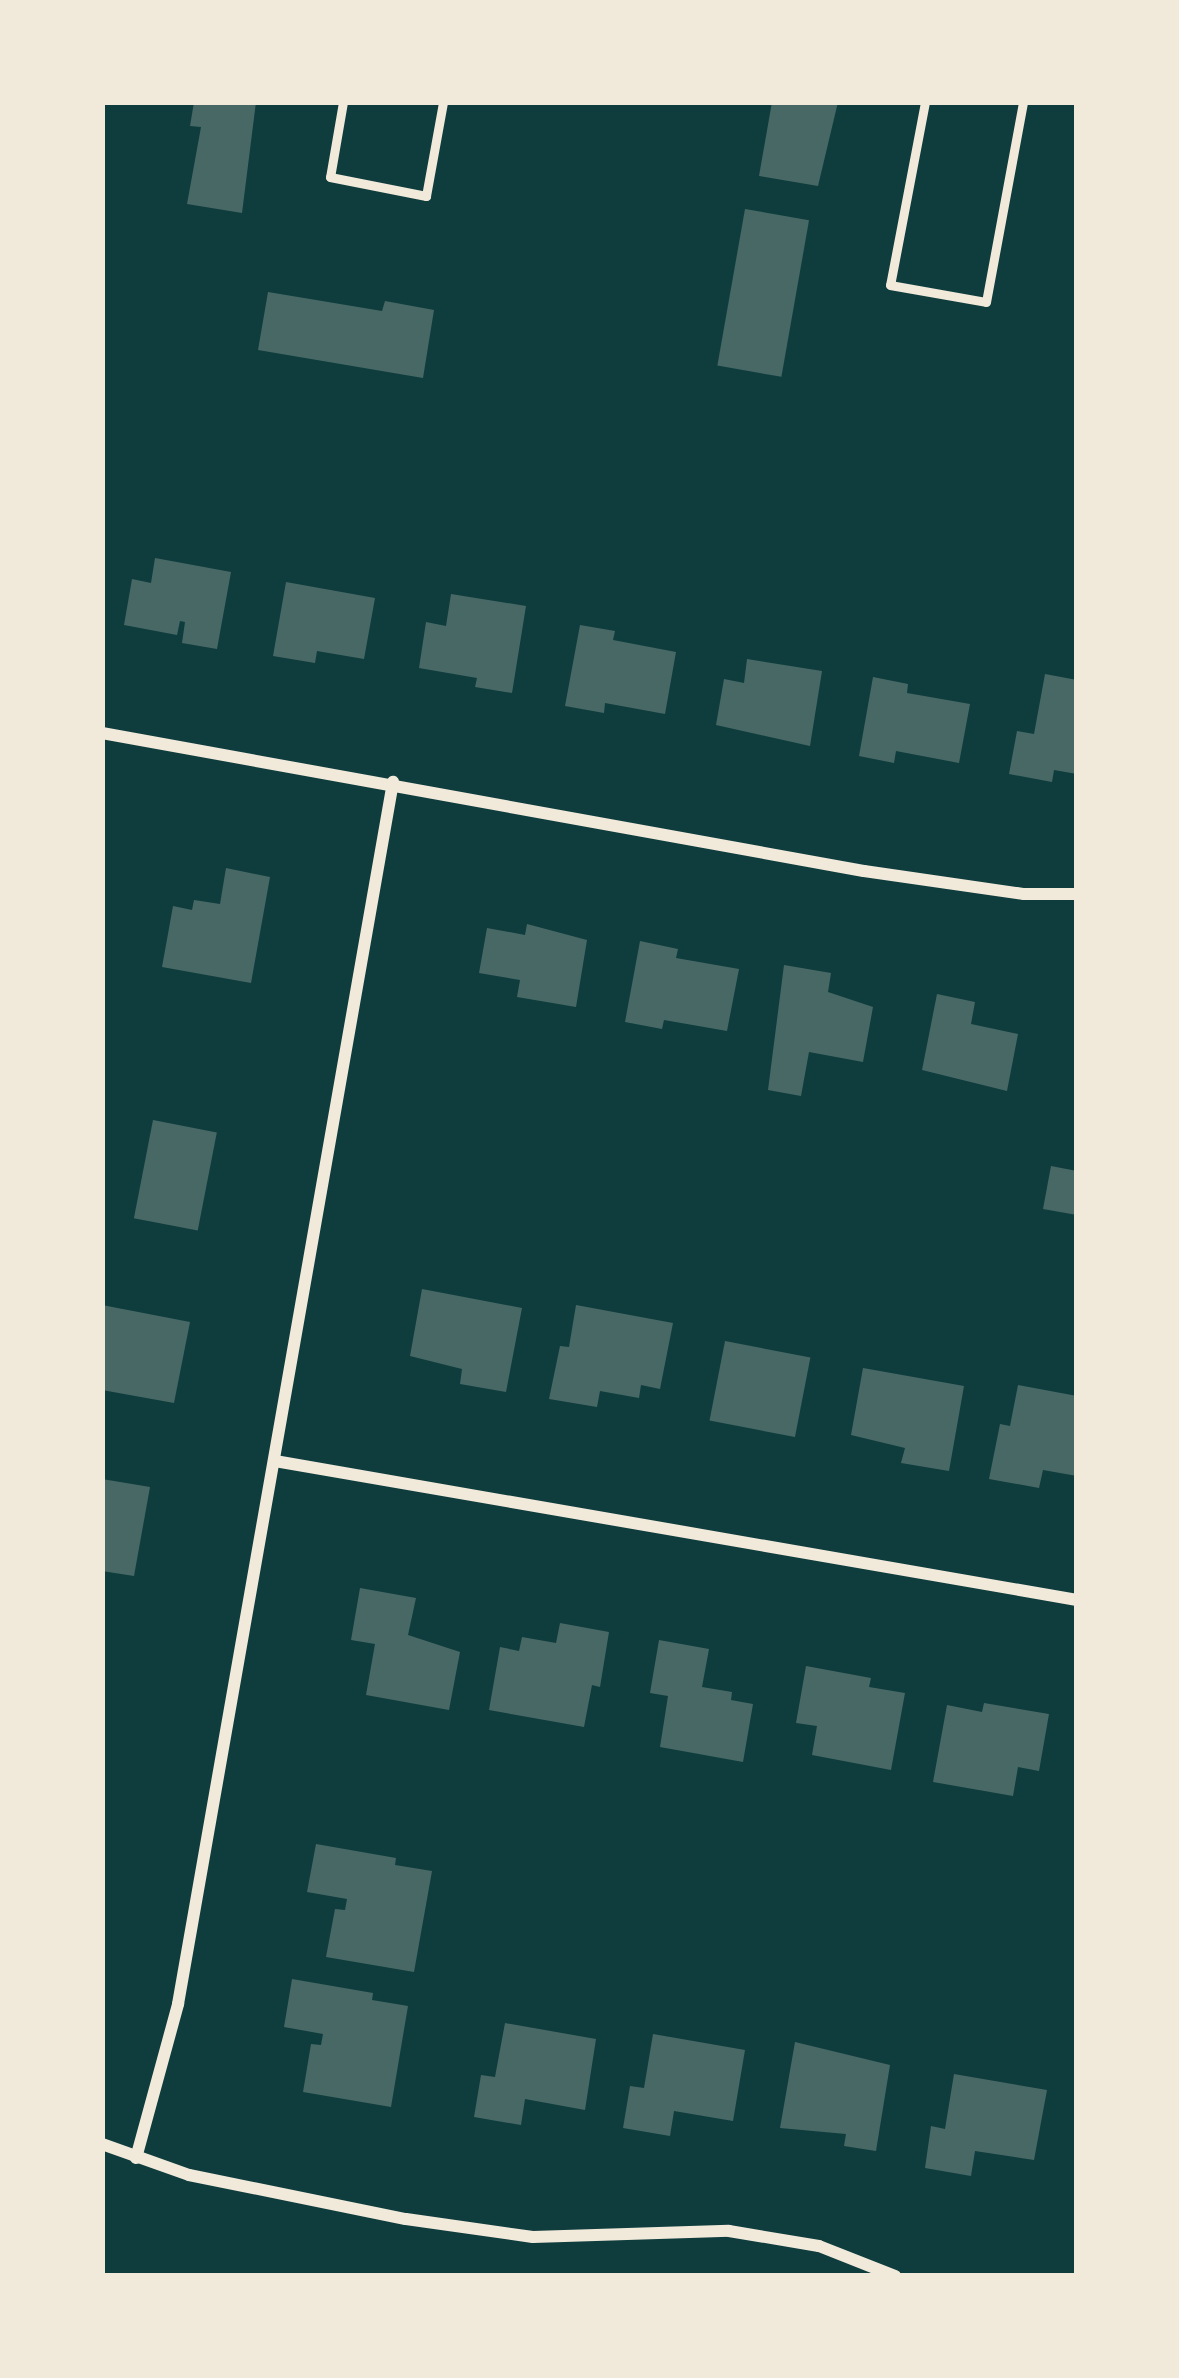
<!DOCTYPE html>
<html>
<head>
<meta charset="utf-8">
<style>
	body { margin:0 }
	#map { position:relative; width:1179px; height:2378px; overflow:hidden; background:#0f3d3e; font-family:"Archivo Narrow",sans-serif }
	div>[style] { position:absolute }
	.building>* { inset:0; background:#486865; transform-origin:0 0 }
	.service>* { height:9px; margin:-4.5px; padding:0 4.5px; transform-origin:4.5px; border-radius:4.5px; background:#f1e9da }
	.minor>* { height:12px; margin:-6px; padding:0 6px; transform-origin:6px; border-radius:6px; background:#f1e9da }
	span { translate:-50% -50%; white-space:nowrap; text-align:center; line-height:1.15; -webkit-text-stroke:9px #f1e9da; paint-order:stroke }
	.frame { position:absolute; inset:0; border:105px solid #f1e9da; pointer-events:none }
</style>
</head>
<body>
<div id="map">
	<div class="building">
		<i style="clip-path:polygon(194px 102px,256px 102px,242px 213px,187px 204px,201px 127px,190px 126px)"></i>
		<i style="clip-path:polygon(772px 102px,838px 102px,818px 186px,759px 176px)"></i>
		<i style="left:745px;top:209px;width:65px;height:159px;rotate:10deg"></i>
		<i style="clip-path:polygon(268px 292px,382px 311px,385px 301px,434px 310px,423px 378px,258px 350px)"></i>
		<i style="clip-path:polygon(155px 558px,231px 572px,217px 649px,182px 643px,185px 622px,180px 621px,177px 635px,124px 625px,132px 579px,151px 583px)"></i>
		<i style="clip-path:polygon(286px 582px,375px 598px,364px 659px,317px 651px,315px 663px,273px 656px)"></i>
		<i style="clip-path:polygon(451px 594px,526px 606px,512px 693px,475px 687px,477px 678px,419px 668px,426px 622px,446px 626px)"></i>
		<i style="clip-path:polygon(580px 625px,615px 631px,613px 640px,676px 652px,665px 714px,605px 703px,604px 713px,565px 706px)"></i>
		<i style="clip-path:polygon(747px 659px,822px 671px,810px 746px,716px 725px,724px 679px,744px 683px)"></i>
		<i style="clip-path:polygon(1045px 674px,1077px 680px,1077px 774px,1054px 770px,1052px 782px,1009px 774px,1017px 731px,1034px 734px)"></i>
		<i style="clip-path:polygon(873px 677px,908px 684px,907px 693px,970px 704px,959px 763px,896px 751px,894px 763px,859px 756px)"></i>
		<i style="clip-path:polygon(226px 868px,270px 877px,251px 983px,162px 967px,173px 906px,192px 910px,194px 900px,220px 904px)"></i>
		<i style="clip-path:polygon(527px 924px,587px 940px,576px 1007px,517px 997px,520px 980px,479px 973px,487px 928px,525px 935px)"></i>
		<i style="clip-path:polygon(640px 941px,678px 949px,676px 958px,739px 969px,727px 1031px,664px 1020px,662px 1029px,625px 1022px)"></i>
		<i style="clip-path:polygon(784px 965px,831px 973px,828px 992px,873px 1007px,863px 1062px,809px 1052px,801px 1096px,768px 1090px)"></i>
		<i style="clip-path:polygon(937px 994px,975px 1002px,971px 1024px,1018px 1034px,1007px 1091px,922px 1070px)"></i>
		<i style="left:153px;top:1120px;width:65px;height:100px;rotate:11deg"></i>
		<i style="clip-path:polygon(1051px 1166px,1077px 1171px,1077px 1215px,1043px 1209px)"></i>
		<i style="clip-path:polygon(422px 1289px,522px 1308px,506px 1392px,460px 1384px,462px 1369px,410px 1356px)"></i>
		<i style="clip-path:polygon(102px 1305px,190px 1322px,174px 1403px,102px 1390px)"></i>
		<i style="clip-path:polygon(576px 1305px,673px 1323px,660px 1389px,641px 1385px,639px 1398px,600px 1391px,597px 1407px,549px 1399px,560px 1346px,569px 1347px)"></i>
		<i style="left:725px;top:1341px;width:87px;height:81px;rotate:11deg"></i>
		<i style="clip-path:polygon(863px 1368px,964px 1386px,949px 1471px,901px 1463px,905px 1448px,851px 1435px)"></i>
		<i style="clip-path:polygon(1018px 1385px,1077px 1396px,1077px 1476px,1043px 1470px,1039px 1488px,989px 1479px,1000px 1424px,1010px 1426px)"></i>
		<i style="clip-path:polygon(102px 1479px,150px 1487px,134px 1576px,102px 1571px)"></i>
		<i style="clip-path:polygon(360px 1588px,416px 1598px,408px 1635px,460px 1652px,449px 1710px,366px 1695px,375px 1644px,351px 1640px)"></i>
		<i style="clip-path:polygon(560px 1623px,609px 1632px,600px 1687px,592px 1685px,584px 1727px,489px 1710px,500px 1647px,519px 1651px,522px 1637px,556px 1643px)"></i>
		<i style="clip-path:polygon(659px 1640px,709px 1649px,702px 1687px,732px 1692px,731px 1700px,753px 1704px,743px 1762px,660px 1747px,668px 1696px,650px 1693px)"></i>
		<i style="clip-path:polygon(806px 1666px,871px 1678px,869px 1687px,905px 1693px,891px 1770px,812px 1755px,817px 1726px,796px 1723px)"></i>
		<i style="clip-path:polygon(984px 1703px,1049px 1714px,1039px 1771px,1018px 1767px,1013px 1796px,933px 1782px,947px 1705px,982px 1712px)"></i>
		<i style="clip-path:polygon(316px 1844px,396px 1858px,395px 1865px,432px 1871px,414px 1972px,326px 1957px,335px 1909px,345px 1910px,347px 1899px,307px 1892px)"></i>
		<i style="clip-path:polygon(292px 1979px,373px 1993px,372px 2000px,408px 2006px,391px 2107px,303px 2092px,311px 2044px,321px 2045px,323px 2034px,284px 2027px)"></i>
		<i style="clip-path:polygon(505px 2023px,596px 2039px,585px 2110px,525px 2099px,521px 2125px,474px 2117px,481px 2075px,495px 2077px)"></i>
		<i style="clip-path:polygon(653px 2034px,745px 2050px,733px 2121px,674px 2111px,670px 2136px,623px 2128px,630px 2086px,644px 2088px)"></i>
		<i style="clip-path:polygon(795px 2042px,890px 2065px,876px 2151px,844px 2146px,846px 2134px,780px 2128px)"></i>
		<i style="clip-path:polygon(954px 2074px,1047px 2090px,1034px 2160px,975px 2151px,971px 2176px,925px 2168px,931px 2126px,945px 2129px)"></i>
	</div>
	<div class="service">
		<i style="left:343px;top:102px;width:76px;rotate:99.8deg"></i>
		<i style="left:330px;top:177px;width:98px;rotate:11.2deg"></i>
		<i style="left:426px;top:196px;width:96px;rotate:-79.7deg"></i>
		<i style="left:925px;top:102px;width:186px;rotate:100.8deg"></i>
		<i style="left:890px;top:285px;width:97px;rotate:10deg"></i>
		<i style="left:986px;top:302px;width:203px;rotate:-79.5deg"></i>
	</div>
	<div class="minor">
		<i style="left:102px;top:733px;width:774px;rotate:10.27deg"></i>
		<i style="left:864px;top:871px;width:162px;rotate:8.2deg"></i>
		<i style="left:1024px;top:894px;width:53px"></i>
		<i style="left:275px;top:1461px;width:814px;rotate:9.83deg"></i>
		<i style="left:102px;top:2144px;width:92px;rotate:19.6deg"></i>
		<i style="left:189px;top:2175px;width:221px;rotate:11.5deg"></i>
		<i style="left:406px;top:2219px;width:128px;rotate:8.1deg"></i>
		<i style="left:533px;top:2237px;width:196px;rotate:-1.8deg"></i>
		<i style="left:729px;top:2231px;width:91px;rotate:9.5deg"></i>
		<i style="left:819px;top:2246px;width:82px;rotate:21.5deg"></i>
		<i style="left:136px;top:2158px;width:160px;rotate:-74.7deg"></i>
		<i style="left:178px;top:2004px;width:1241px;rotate:-80.02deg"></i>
	</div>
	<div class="frame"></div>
</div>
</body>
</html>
